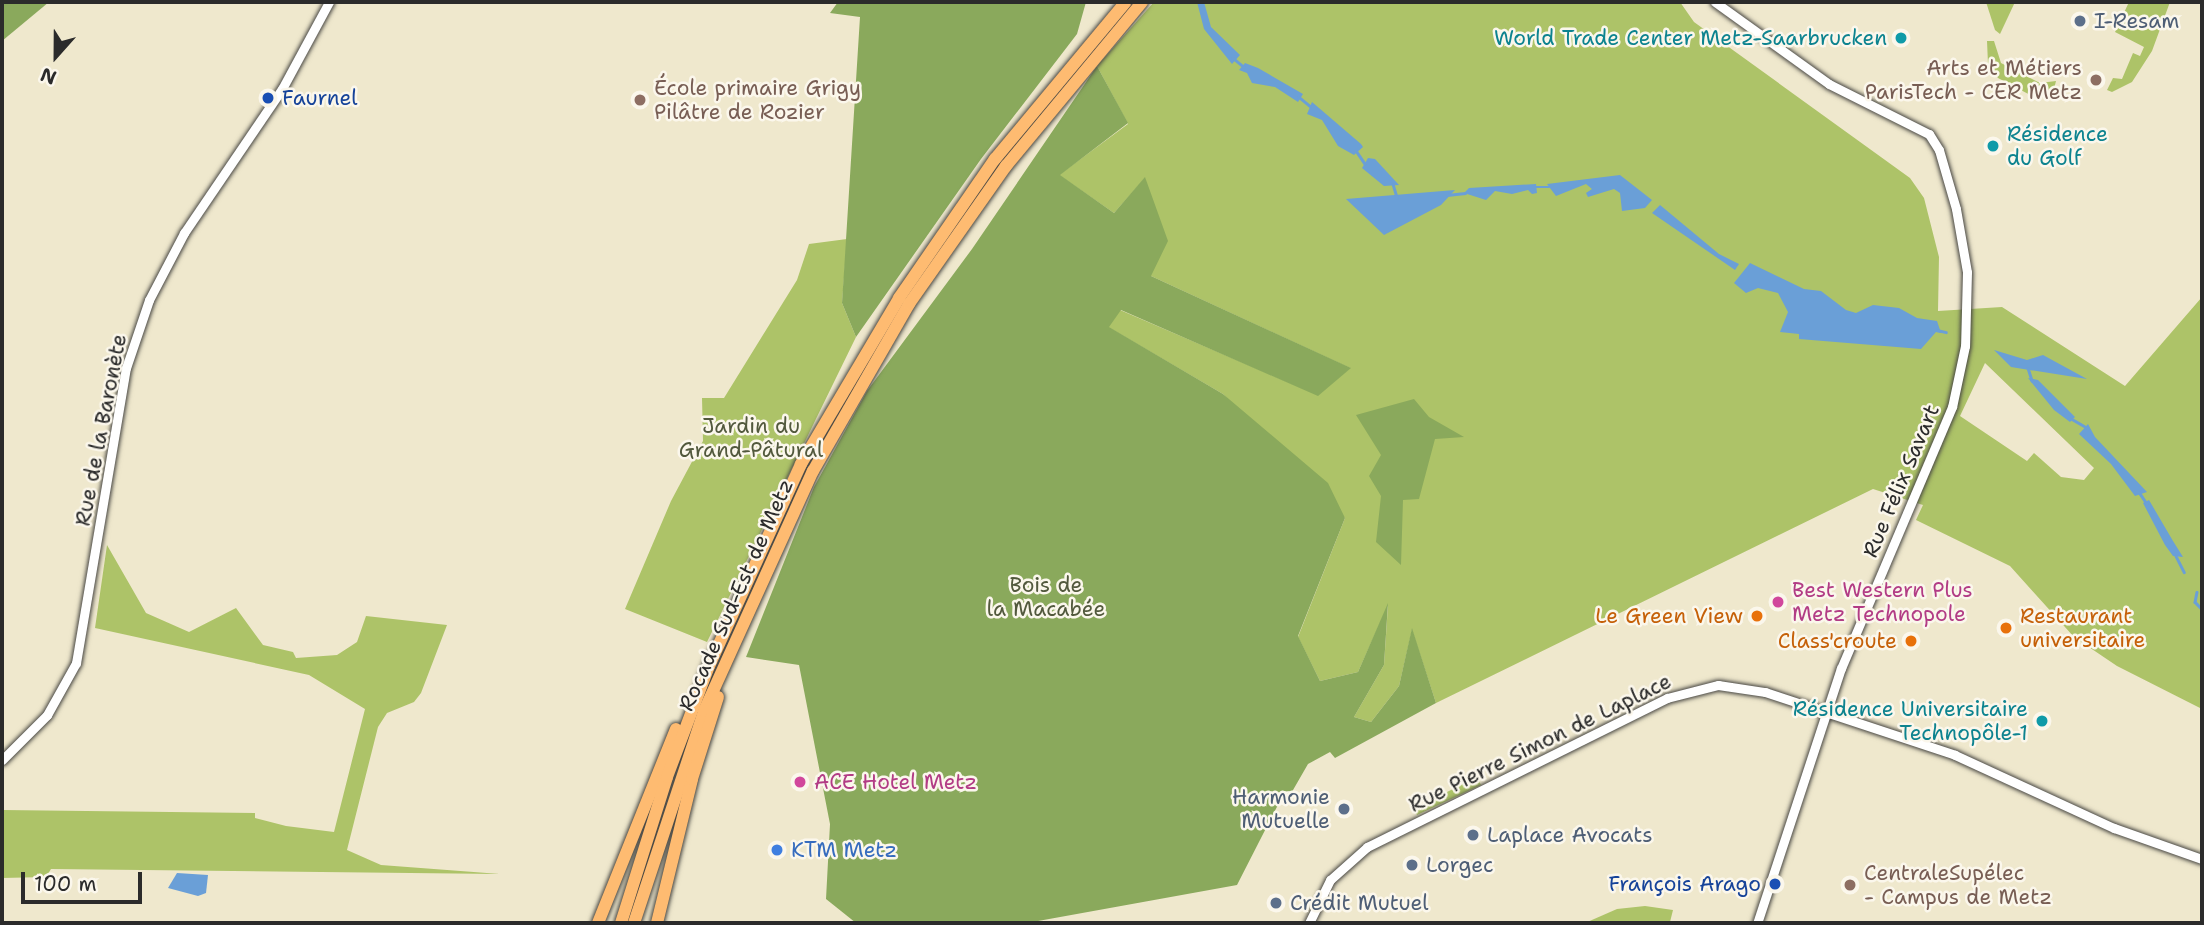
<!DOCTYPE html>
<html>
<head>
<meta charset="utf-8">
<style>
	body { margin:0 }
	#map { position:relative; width:2204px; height:925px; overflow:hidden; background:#efe8cd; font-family:"Shantell Sans",sans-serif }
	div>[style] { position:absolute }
	.green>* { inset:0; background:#adc368 }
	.forest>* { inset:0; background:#8aa95c }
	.water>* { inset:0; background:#6a9fd7 }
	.stream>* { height:2.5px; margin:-1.25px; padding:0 1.25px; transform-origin:1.25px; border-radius:1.25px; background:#6a9fd7 }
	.roads { filter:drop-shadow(0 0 2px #484743) drop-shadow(0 0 2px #484743) }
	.minor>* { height:9px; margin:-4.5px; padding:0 4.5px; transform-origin:4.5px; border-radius:4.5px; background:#fff }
	.highway>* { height:12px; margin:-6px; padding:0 6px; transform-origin:6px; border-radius:6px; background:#febb71 }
	.dots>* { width:19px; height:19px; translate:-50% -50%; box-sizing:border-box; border:4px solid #fbf7ec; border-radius:50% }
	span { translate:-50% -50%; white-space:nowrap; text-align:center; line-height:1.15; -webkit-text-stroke:5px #fbf7ec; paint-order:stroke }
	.service-label { font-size:21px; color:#4e5e75 }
	.left { translate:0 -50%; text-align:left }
	.right { translate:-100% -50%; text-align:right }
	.culture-label { font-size:21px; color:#0d838f }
	.education-label { font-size:21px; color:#785e54 }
	.transit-label { font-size:21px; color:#164399 }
	.park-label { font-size:21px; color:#52593d }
	.street-label { font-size:21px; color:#2b2b2b }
	.hotel-label { font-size:21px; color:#b23c85 }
	.food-label { font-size:21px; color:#c56008 }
	.shop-label { font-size:21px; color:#366cbe }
	.frame { position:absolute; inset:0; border:4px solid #2b2b2b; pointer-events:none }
	.north { position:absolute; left:21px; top:21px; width:70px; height:70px; -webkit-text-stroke:5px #fbf7ec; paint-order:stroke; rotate:201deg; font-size:19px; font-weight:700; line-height:28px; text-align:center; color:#2b2b2b }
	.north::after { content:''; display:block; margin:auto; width:24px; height:32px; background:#2b2b2b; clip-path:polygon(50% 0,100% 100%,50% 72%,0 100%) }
	.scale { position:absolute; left:21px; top:872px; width:121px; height:32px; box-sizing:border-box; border:4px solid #2b2b2b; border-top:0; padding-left:9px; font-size:21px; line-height:24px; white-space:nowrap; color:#2b2b2b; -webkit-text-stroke:5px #fbf7ec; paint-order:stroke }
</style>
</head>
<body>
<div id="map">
	<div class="green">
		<i style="clip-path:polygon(evenodd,1154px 2px,1680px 2px,1694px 22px,1910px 178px,1924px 198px,1939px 257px,1938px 311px,2002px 307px,2125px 386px,2202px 297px,2202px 709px,2117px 666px,2074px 637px,2010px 566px,1916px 520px,1923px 505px,1873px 489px,1436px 703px,1412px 630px,1399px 686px,1371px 722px,1354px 717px,1384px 665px,1388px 605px,1358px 672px,1320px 681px,1298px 637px,1345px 518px,1223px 394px,1108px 327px,1120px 310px,1318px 395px,1350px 368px,1151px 276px,1145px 178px,1114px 213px,1059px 175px,1128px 124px,1097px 66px,1154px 2px,1985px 363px,2094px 468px,2084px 480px,2061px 477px,2034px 453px,2027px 461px,1960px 416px,1985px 363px)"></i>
		<i style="clip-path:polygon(1986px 2px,2015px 2px,2000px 34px,1995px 30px)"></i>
		<i style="clip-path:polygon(2129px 2px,2170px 2px,2152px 51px,2132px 82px,2112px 92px,2107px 90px,2113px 78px,2122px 79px,2133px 53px,2140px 56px,2144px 47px,2115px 32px)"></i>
		<i style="clip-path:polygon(1987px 41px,1994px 41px,2001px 63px,2040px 83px,2056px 81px,2053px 93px,2036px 98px,1998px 78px,1988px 64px)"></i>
		<i style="clip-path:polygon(847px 239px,842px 303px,856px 337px,707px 642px,625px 609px,671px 501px,703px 441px,702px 398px,724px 398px,797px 280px,809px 244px)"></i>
		<i style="clip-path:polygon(107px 545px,146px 613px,189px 632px,236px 608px,263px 645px,293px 652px,296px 658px,337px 655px,357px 642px,366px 616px,447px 625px,421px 693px,414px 702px,387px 713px,378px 727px,347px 850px,381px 865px,500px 874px,51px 869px,46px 877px,2px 878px,2px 810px,255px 813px,255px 818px,286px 826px,334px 832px,365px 709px,309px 675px,95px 628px)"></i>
		<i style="clip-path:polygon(1477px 777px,1481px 785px,1417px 815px,1413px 809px)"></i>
		<i style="clip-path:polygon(1645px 906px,1673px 910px,1670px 922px,1585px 923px,1617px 909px)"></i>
	</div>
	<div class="forest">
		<i style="clip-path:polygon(2px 2px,49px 2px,2px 41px)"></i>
		<i style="clip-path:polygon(838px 2px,1086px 2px,1077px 34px,981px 159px,856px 337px,842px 303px,860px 17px,830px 13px)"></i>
		<i style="clip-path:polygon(1097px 66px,1128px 123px,1060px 175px,1114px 213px,1145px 177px,1168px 241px,1151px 276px,1351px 368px,1318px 396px,1121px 310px,1109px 327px,1223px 394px,1328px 483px,1345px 518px,1298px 636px,1320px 681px,1358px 672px,1388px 603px,1384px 665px,1354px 717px,1371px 722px,1399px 686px,1412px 628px,1436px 703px,1335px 758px,1330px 752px,1308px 764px,1289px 797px,1283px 795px,1237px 885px,1027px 923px,856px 923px,826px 899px,830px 824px,799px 665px,746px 657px,814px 487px,867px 391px,972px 249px)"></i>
		<i style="clip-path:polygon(1414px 399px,1429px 417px,1464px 437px,1435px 439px,1419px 499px,1403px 500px,1401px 565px,1376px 542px,1381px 496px,1369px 476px,1381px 455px,1356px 415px)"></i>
	</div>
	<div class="water">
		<i style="clip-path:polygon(1197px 2px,1204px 2px,1211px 27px,1240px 55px,1232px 64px,1204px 29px)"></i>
		<i style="clip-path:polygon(1245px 63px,1258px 68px,1303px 94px,1298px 102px,1275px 87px,1252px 83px,1247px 73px,1239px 70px)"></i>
		<i style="clip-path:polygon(1312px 102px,1361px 144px,1363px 147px,1354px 155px,1338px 146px,1322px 120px,1307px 114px)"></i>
		<i style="clip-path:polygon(1368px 158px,1375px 159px,1399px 185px,1384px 186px,1362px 168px)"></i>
		<i style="clip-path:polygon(1620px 175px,1652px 200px,1645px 208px,1622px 211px,1620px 193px,1614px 189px,1588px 197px,1586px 193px,1592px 189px,1586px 184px,1556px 196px,1547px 184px)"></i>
		<i style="clip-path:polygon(1536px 184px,1537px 193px,1532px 194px,1528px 190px,1512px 194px,1495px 191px,1486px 200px,1464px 193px,1469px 188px)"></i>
		<i style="clip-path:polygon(1455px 190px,1441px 205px,1384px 235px,1346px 199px)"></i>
		<i style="clip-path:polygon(1660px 205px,1719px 254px,1739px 264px,1735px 270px,1652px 213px)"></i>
		<i style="clip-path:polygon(1750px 263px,1804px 289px,1821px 291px,1846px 310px,1856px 313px,1873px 305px,1899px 308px,1917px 318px,1937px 321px,1941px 333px,1936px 332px,1921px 349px,1799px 339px,1799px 334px,1780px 332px,1788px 312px,1778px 293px,1758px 288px,1746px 293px,1734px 283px)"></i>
		<i style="clip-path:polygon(1994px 350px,2027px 360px,2043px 355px,2087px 379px,2011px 367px)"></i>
		<i style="clip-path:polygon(2028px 378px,2038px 380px,2075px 417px,2070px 422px,2054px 410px)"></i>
		<i style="clip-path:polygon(2088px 424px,2095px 437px,2147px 492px,2135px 496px,2111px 464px,2079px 434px)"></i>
		<i style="clip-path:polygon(2149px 500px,2173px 541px,2183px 557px,2173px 556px,2165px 545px,2143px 503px)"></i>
		<i style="clip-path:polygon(177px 873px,208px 875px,206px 893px,198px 896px,168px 888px)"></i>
	</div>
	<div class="stream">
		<i style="left:1233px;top:58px;width:14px;rotate:39deg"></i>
		<i style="left:1299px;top:97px;width:14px;rotate:39deg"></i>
		<i style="left:1357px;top:152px;width:14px;rotate:56deg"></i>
		<i style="left:1393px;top:184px;width:14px;rotate:73deg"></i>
		<i style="left:1535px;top:187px;width:14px"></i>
		<i style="left:1447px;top:195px;width:18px;rotate:-6deg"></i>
		<i style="left:1937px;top:330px;width:9px;rotate:13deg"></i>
		<i style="left:2028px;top:368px;width:13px;rotate:72deg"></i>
		<i style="left:2072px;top:419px;width:14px;rotate:30deg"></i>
		<i style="left:2139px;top:492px;width:14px;rotate:56deg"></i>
		<i style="left:2176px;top:556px;width:18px;rotate:63deg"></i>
		<i style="left:2197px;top:592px;width:10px;rotate:101deg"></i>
		<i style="left:2195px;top:602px;width:10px;rotate:45deg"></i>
	</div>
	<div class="roads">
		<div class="minor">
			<i style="left:1715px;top:2px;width:140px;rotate:35.7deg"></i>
			<i style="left:1829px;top:84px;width:112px;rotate:26.6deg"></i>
			<i style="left:1929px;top:134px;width:19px;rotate:58deg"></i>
			<i style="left:1939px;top:150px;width:61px;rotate:73.9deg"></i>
			<i style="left:1956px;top:209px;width:64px;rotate:80.1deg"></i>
			<i style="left:1967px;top:272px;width:74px;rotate:91.5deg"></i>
			<i style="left:1965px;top:346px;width:62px;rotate:102deg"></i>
			<i style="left:1952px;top:407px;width:284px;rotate:113deg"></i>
			<i style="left:1841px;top:668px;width:268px;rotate:108.2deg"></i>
			<i style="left:2px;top:760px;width:64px;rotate:-45deg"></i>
			<i style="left:47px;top:715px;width:60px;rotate:-60.9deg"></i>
			<i style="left:76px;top:663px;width:299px;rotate:-80.4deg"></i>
			<i style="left:126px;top:368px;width:72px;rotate:-71.3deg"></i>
			<i style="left:149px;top:300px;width:76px;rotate:-62.4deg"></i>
			<i style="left:184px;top:233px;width:174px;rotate:-55.8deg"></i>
			<i style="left:282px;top:89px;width:99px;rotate:-61.6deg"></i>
			<i style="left:1309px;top:923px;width:48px;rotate:-64deg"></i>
			<i style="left:1330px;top:880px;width:50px;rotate:-41.7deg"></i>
			<i style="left:1367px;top:847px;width:335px;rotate:-26.4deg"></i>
			<i style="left:1667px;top:698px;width:53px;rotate:-14.3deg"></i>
			<i style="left:1718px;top:685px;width:48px;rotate:8.5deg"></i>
			<i style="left:1765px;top:692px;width:200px;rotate:18.3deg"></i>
			<i style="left:1955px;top:755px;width:175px;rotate:24.7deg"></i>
			<i style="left:2114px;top:828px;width:93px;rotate:19.4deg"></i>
		</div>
		<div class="highway">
			<i style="left:598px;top:923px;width:209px;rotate:-68.1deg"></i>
			<i style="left:621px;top:923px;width:153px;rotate:-72.5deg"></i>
			<i style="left:667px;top:777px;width:119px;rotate:-69.3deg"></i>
			<i style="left:709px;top:666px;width:222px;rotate:-65.5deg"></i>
			<i style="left:801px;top:464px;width:193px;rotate:-59.4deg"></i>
			<i style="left:899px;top:298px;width:169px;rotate:-55.4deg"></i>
			<i style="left:995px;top:159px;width:204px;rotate:-50.2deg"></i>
			<i style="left:634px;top:923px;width:223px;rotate:-71.7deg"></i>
			<i style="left:704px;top:711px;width:264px;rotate:-65.6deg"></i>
			<i style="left:813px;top:471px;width:193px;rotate:-60.1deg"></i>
			<i style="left:909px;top:304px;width:169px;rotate:-54.9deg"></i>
			<i style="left:1006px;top:166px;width:213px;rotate:-50.3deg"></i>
			<i style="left:657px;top:923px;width:148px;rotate:-76.3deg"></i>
			<i style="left:692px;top:779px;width:86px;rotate:-72.4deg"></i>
		</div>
	</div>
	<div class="dots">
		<i style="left:2080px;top:21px;background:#5c6f8a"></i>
		<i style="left:1901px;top:38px;background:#0f9aa8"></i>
		<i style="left:2096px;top:80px;background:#8d6e63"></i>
		<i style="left:268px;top:98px;background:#1a4fb4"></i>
		<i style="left:640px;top:100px;background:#8d6e63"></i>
		<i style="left:1993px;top:146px;background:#0f9aa8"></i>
		<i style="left:1778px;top:602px;background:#d1479c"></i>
		<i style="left:1757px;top:616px;background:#e8710a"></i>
		<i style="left:2006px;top:628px;background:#e8710a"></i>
		<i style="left:1911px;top:641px;background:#e8710a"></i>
		<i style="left:2042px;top:721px;background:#0f9aa8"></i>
		<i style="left:800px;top:782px;background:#d1479c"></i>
		<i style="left:1344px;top:809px;background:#5c6f8a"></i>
		<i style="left:1473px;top:835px;background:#5c6f8a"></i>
		<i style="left:777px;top:850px;background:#3f7fe0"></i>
		<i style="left:1412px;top:865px;background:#5c6f8a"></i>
		<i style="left:1775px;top:884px;background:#1a4fb4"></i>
		<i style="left:1850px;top:885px;background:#8d6e63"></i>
		<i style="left:1276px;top:903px;background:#5c6f8a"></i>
	</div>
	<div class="service-label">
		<span class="left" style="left:2094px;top:21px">I-Resam</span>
		<span class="right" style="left:1330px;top:809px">Harmonie<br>Mutuelle</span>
		<span class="left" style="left:1487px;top:835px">Laplace Avocats</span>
		<span class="left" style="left:1426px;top:865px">Lorgec</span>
		<span class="left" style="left:1290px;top:903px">Crédit Mutuel</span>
	</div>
	<div class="culture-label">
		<span class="right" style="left:1887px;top:38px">World Trade Center Metz-Saarbrucken</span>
		<span class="left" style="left:2007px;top:146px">Résidence<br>du Golf</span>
		<span class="right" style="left:2028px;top:721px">Résidence Universitaire<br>Technopôle-1</span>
	</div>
	<div class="education-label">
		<span class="right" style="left:2082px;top:80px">Arts et Métiers<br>ParisTech - CER Metz</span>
		<span class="left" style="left:654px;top:100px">École primaire Grigy<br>Pilâtre de Rozier</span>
		<span class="left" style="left:1864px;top:885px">CentraleSupélec<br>- Campus de Metz</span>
	</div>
	<div class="transit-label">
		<span class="left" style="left:282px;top:98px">Faurnel</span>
		<span class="right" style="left:1761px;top:884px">François Arago</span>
	</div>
	<div class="park-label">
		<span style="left:751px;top:438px">Jardin du<br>Grand-Pâtural</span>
		<span style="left:1046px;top:597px">Bois de<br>la Macabée</span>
	</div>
	<div class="street-label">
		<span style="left:101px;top:430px;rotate:-79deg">Rue de la Baronète</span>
		<span style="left:1901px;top:481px;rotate:-67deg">Rue Félix Savart</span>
		<span style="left:736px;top:595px;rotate:-66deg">Rocade Sud-Est de Metz</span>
		<span style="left:1540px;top:743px;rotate:-26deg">Rue Pierre Simon de Laplace</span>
	</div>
	<div class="hotel-label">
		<span class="left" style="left:1792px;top:602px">Best Western Plus<br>Metz Technopole</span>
		<span class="left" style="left:814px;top:782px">ACE Hotel Metz</span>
	</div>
	<div class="food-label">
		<span class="right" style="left:1743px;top:616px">Le Green View</span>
		<span class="left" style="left:2020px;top:628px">Restaurant<br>universitaire</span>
		<span class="right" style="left:1897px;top:641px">Class'croute</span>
	</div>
	<div class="shop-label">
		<span class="left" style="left:791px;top:850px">KTM Metz</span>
	</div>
	<div class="frame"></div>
	<div class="north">N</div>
	<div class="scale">100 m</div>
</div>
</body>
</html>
